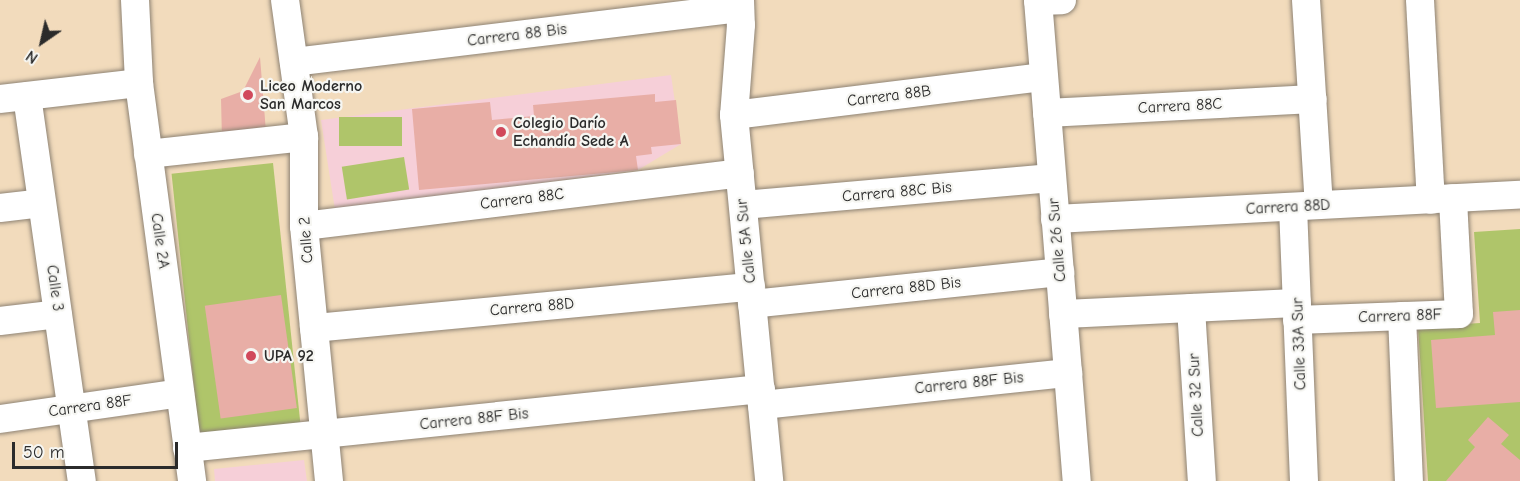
<!DOCTYPE html>
<html>
<head>
<meta charset="utf-8">
<style>
	body { margin:0 }
	#map { position:relative; width:1520px; height:481px; overflow:hidden; background:#f2dbbc; font-family:"Comic Neue",sans-serif }
	div>[style] { position:absolute }
	.built>* { inset:0; background:#f6cfd8 }
	.green>* { inset:0; background:#afc56a; transform-origin:0 0 }
	.building>* { inset:0; background:#e8aea6; transform-origin:0 0 }
	.roads { filter:drop-shadow(0 0 2px #8e8374) drop-shadow(0 0 2px #8e8374) }
	.minor>* { height:28px; margin:-14px; padding:0 14px; transform-origin:14px; border-radius:14px; background:#fff }
	.dots>* { width:16px; height:16px; translate:-50% -50%; box-sizing:border-box; border:3px solid #f6f6f2; border-radius:50% }
	span { translate:-50% -50%; white-space:nowrap; text-align:center; line-height:1.15; -webkit-text-stroke:4.5px #f6f6f2; paint-order:stroke }
	.street-label { font-size:16px; color:#2b2b2b }
	.poi-label { font-size:16px; color:#2b2b2b; font-weight:700 }
	.left { translate:0 -50%; text-align:left }
	.north { position:absolute; left:12px; top:12px; width:60px; height:60px; -webkit-text-stroke:4px #f6f6f2; paint-order:stroke; rotate:214deg; font-size:16px; font-weight:700; line-height:24px; text-align:center; color:#2b2b2b }
	.north::after { content:''; display:block; margin:auto; width:21px; height:27px; background:#2b2b2b; clip-path:polygon(50% 0,100% 100%,50% 72%,0 100%) }
	.scale { position:absolute; left:12px; top:442px; width:166px; height:27px; box-sizing:border-box; border:3px solid #2b2b2b; border-top:0; padding-left:8px; font-size:18px; line-height:21px; white-space:nowrap; color:#2b2b2b; -webkit-text-stroke:4px #f6f6f2; paint-order:stroke }
</style>
</head>
<body>
<div id="map">
	<div class="built">
		<i style="clip-path:polygon(671px 75px,681px 144px,638px 170px,335px 210px,321px 120px)"></i>
		<i style="clip-path:polygon(304px 460px,307px 481px,215px 481px,214px 469px)"></i>
	</div>
	<div class="green">
		<i style="left:402px;top:117px;width:29px;height:63px;rotate:90deg"></i>
		<i style="left:404px;top:157px;width:33px;height:63px;rotate:81deg"></i>
		<i style="left:273px;top:163px;width:263px;height:102px;rotate:84deg"></i>
		<i style="clip-path:polygon(1520px 229px,1520px 481px,1428px 481px,1418px 327px,1480px 323px,1474px 232px)"></i>
	</div>
	<div class="building">
		<i style="clip-path:polygon(260px 57px,266px 132px,222px 140px,221px 99px,243px 91px)"></i>
		<i style="clip-path:polygon(655px 94px,655px 102px,676px 100px,681px 144px,651px 147px,652px 154px,636px 156px,638px 170px,419px 190px,412px 109px,490px 102px,492px 120px,534px 116px,533px 105px)"></i>
		<i style="left:281px;top:295px;width:114px;height:77px;rotate:82deg"></i>
		<i style="clip-path:polygon(1520px 310px,1520px 402px,1436px 408px,1431px 340px,1495px 335px,1493px 312px)"></i>
		<i style="clip-path:polygon(1488px 417px,1509px 435px,1501px 444px,1520px 460px,1520px 481px,1446px 481px,1475px 447px,1468px 440px)"></i>
	</div>
	<div class="roads">
		<div class="minor">
			<i style="left:135px;top:0;width:83px;rotate:87.2deg"></i>
			<i style="left:139px;top:83px;width:402px;rotate:82.4deg"></i>
			<i style="left:285px;top:0;width:138px;rotate:82.1deg"></i>
			<i style="left:304px;top:137px;width:89px;rotate:90deg"></i>
			<i style="left:304px;top:226px;width:256px;rotate:84.4deg"></i>
			<i style="left:740px;top:0;width:25px;rotate:88deg"></i>
			<i style="left:741px;top:25px;width:90px;rotate:94.4deg"></i>
			<i style="left:734px;top:115px;width:368px;rotate:84.5deg"></i>
			<i style="left:1038px;top:0;width:483px;rotate:85.4deg"></i>
			<i style="left:1306px;top:0;width:205px;rotate:86.4deg"></i>
			<i style="left:1420px;top:0;width:200px;rotate:86.9deg"></i>
			<i style="left:1038px;top:1px;width:24px;rotate:-2deg"></i>
			<i style="left:294px;top:62px;width:449px;rotate:-6.9deg"></i>
			<i style="left:27px;top:96px;width:389px;rotate:81.9deg"></i>
			<i style="left:0;top:99px;width:140px;rotate:-6.6deg"></i>
			<i style="left:1047px;top:113px;width:266px;rotate:-3deg"></i>
			<i style="left:734px;top:115px;width:312px;rotate:-7deg"></i>
			<i style="left:148px;top:154px;width:157px;rotate:-6.2deg"></i>
			<i style="left:743px;top:205px;width:310px;rotate:-5deg"></i>
			<i style="left:1293px;top:207px;width:274px;rotate:87.7deg"></i>
			<i style="left:0;top:208px;width:42px;rotate:-6.8deg"></i>
			<i style="left:1055px;top:219px;width:466px;rotate:-3deg"></i>
			<i style="left:304px;top:226px;width:439px;rotate:-6.9deg"></i>
			<i style="left:752px;top:304px;width:310px;rotate:-5.9deg"></i>
			<i style="left:1191px;top:308px;width:173px;rotate:86.4deg"></i>
			<i style="left:1063px;top:314px;width:234px;rotate:-2.7deg"></i>
			<i style="left:1402px;top:316px;width:165px;rotate:87.6deg"></i>
			<i style="left:1297px;top:320px;width:162px;rotate:-2.1deg"></i>
			<i style="left:1459px;top:314px;width:116px;rotate:-93deg"></i>
			<i style="left:0;top:321px;width:58px;rotate:-6.9deg"></i>
			<i style="left:314px;top:328px;width:439px;rotate:-5.4deg"></i>
			<i style="left:762px;top:405px;width:308px;rotate:-6deg"></i>
			<i style="left:0;top:419px;width:182px;rotate:-8.2deg"></i>
			<i style="left:187px;top:448px;width:577px;rotate:-5.87deg"></i>
		</div>
	</div>
	<div class="dots">
		<i style="left:248px;top:95px;background:#d1495b"></i>
		<i style="left:501px;top:132px;background:#d1495b"></i>
		<i style="left:251px;top:356px;background:#d1495b"></i>
	</div>
	<div class="street-label">
		<span style="left:517px;top:35px;rotate:-7deg">Carrera 88 Bis</span>
		<span style="left:889px;top:96px;rotate:-7deg">Carrera 88B</span>
		<span style="left:1180px;top:106px;rotate:-3deg">Carrera 88C</span>
		<span style="left:897px;top:192px;rotate:-5deg">Carrera 88C Bis</span>
		<span style="left:522px;top:199px;rotate:-7deg">Carrera 88C</span>
		<span style="left:1288px;top:207px;rotate:-3deg">Carrera 88D</span>
		<span style="left:306px;top:240px;rotate:-94deg">Calle 2</span>
		<span style="left:1057px;top:240px;rotate:-95deg">Calle 26 Sur</span>
		<span style="left:160px;top:241px;rotate:82deg">Calle 2A</span>
		<span style="left:746px;top:241px;rotate:-96deg">Calle 5A Sur</span>
		<span style="left:55px;top:288px;rotate:82deg">Calle 3</span>
		<span style="left:906px;top:288px;rotate:-6deg">Carrera 88D Bis</span>
		<span style="left:532px;top:307px;rotate:-5deg">Carrera 88D</span>
		<span style="left:1400px;top:316px;rotate:-2deg">Carrera 88F</span>
		<span style="left:1299px;top:344px;rotate:-92deg">Calle 33A Sur</span>
		<span style="left:969px;top:383px;rotate:-6deg">Carrera 88F Bis</span>
		<span style="left:1196px;top:395px;rotate:-93deg">Calle 32 Sur</span>
		<span style="left:90px;top:406px;rotate:-8deg">Carrera 88F</span>
		<span style="left:474px;top:419px;rotate:-6deg">Carrera 88F Bis</span>
	</div>
	<div class="poi-label">
		<span class="left" style="left:260px;top:95px">Liceo Moderno<br>San Marcos</span>
		<span class="left" style="left:513px;top:132px">Colegio Darío<br>Echandía Sede A</span>
		<span class="left" style="left:264px;top:356px">UPA 92</span>
	</div>
	<div class="north">N</div>
	<div class="scale">50 m</div>
</div>
</body>
</html>
